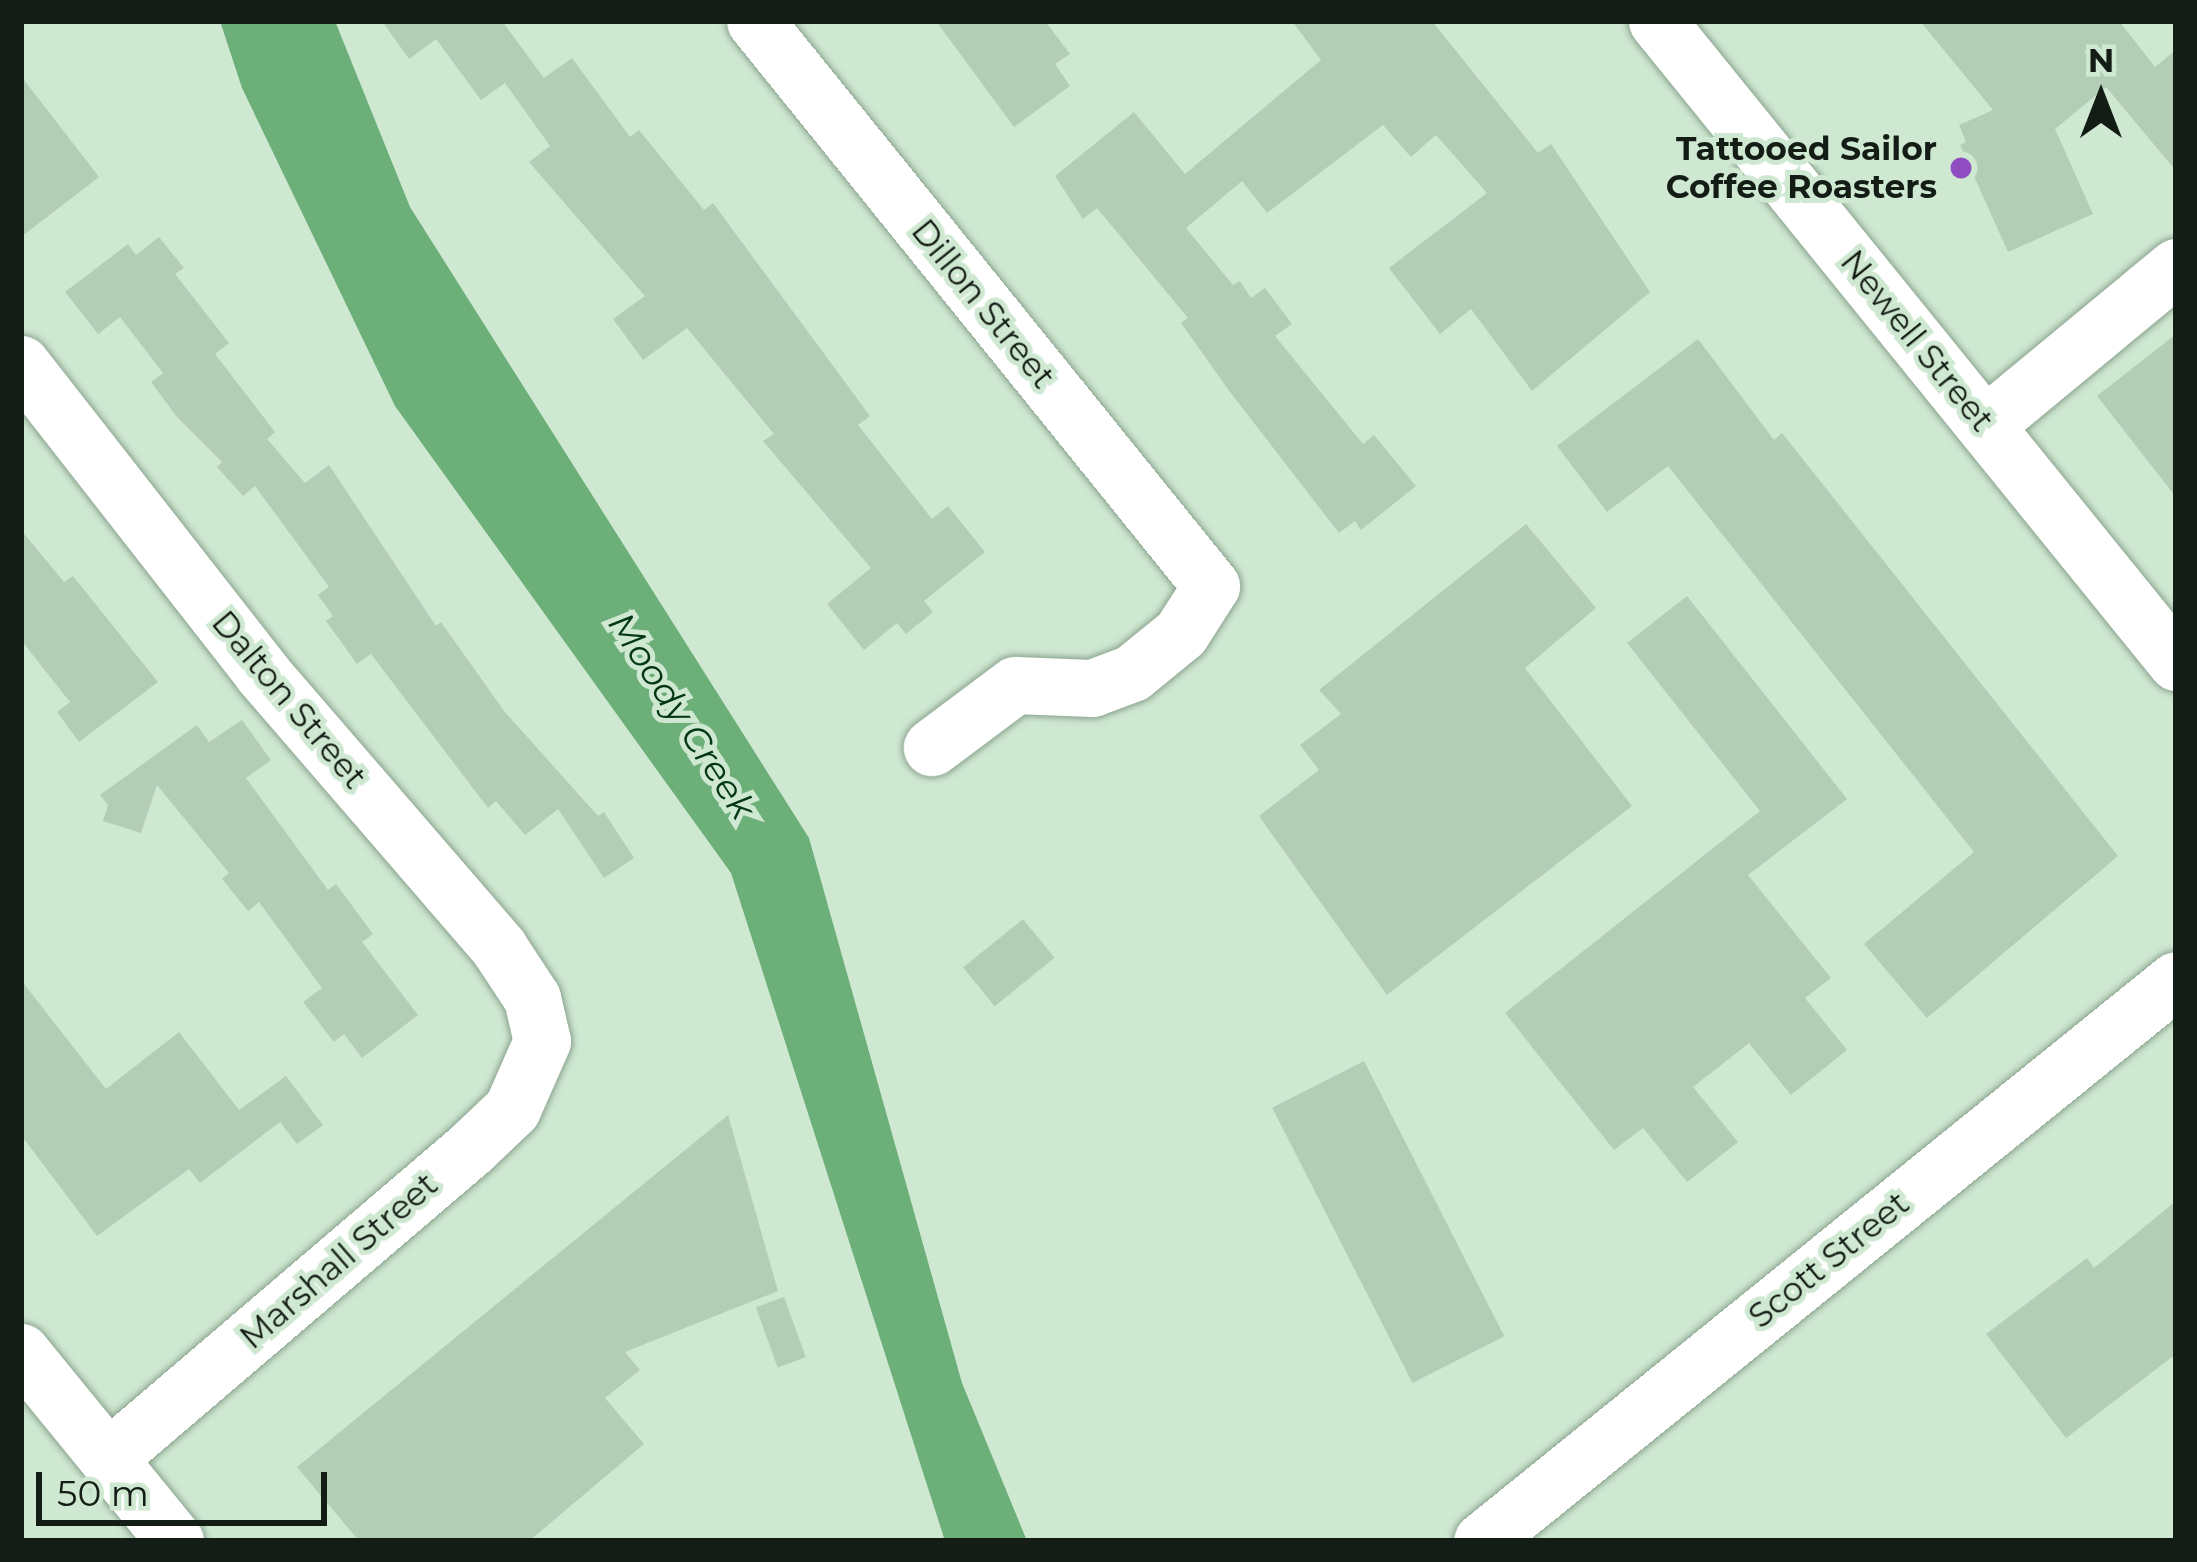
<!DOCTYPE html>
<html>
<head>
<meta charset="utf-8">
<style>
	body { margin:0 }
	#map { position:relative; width:2197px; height:1562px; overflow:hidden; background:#cfe8d2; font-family:Montserrat,sans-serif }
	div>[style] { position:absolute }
	.water>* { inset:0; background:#6daf79 }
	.building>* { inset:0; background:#b4cdb7; transform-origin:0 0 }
	.roads { filter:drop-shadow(0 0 3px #8ca48f) drop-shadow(0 0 3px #8ca48f) }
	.minor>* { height:57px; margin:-28.5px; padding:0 28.5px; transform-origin:28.5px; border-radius:28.5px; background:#fff }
	.dots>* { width:33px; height:33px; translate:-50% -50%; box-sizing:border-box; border:6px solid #cfe8d2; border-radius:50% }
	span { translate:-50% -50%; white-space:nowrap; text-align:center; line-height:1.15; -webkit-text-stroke:10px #cfe8d2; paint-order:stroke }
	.poi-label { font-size:33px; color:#131c15; font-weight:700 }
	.right { translate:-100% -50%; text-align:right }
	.street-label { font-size:33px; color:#131c15 }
	.water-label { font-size:36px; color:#043814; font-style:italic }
	.frame { position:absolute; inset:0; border:24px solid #131c15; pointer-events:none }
	.north { position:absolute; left:2041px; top:36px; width:120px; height:120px; -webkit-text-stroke:9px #cfe8d2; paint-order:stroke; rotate:0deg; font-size:33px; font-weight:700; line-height:48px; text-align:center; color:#131c15 }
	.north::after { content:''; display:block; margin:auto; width:42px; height:54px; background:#131c15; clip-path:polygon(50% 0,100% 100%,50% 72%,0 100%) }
	.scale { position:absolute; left:36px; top:1472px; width:291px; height:54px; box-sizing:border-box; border:6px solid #131c15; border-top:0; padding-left:15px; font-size:36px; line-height:42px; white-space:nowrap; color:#131c15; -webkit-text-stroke:9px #cfe8d2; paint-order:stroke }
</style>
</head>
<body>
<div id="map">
	<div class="water">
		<i style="clip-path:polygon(220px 21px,335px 21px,410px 207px,809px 838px,962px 1383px,1027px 1541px,945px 1541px,731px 873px,395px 406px,242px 88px)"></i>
	</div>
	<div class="building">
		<i style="clip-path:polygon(382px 21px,502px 21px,544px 78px,572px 58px,630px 137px,639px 130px,704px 210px,713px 203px,870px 416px,858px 425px,932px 519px,948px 506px,985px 552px,924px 601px,933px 612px,906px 634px,897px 623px,864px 650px,827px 604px,871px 568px,763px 441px,774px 434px,687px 328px,643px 360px,613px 319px,645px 296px,529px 162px,550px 146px,505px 83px,481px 100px,436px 39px,409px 59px)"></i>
		<i style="clip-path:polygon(936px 21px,1045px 21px,1070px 54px,1055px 64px,1070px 86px,1014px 127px)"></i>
		<i style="clip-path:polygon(1292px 21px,1432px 21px,1538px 153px,1551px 144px,1650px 292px,1532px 391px,1471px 309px,1440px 334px,1389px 268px,1487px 193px,1436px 135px,1411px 157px,1383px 125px,1267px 213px,1242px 181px,1186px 228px,1233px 285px,1240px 281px,1251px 298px,1265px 288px,1292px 324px,1275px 336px,1363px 444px,1374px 435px,1416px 486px,1361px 530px,1355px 521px,1339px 533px,1230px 392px,1181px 323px,1188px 318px,1097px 208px,1083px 219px,1055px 176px,1134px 112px,1185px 174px,1321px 60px)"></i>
		<i style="clip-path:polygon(1920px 21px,2119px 21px,2155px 67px,2176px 50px,2176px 171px,2106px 87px,2055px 129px,2093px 214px,2008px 252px,1960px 145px,1966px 142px,1959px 125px,1993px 110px)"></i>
		<i style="clip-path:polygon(21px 76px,99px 177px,21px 237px)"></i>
		<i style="clip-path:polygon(159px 237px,184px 268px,175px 274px,229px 343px,215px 354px,275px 432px,267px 439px,305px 483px,329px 465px,436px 626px,441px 622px,504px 711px,598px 816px,604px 812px,634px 858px,604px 878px,558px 809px,525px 835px,496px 801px,488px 808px,371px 654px,357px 664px,326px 621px,333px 616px,318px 595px,329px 587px,255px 486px,243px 496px,217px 467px,222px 462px,177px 417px,151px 382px,163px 373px,120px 317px,98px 334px,65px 292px,128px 244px,136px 255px)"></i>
		<i style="clip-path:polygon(2176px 334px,2176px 497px,2097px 396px)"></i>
		<i style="clip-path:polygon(1698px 339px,1774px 440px,1782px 433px,2118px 856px,1927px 1018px,1864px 944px,1974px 852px,1668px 466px,1607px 512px,1557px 446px)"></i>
		<i style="clip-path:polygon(1526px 524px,1596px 608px,1525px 668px,1632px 806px,1387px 995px,1259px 816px,1319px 770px,1300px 745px,1341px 714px,1319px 690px)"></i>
		<i style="clip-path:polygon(21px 530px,64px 582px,73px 576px,158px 682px,79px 742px,57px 712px,70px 702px,21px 640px)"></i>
		<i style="clip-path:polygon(1687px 596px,1847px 799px,1748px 875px,1831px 978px,1805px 998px,1847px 1050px,1791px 1095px,1749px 1043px,1693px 1087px,1738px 1142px,1687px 1182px,1643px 1128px,1614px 1150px,1505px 1013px,1760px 811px,1627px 643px)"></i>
		<i style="clip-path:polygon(242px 720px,271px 760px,246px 778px,328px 890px,336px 884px,373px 934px,362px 942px,418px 1015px,362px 1058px,344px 1034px,334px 1042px,303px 1002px,322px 988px,259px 902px,248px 911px,222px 879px,229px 873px,157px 785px,141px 833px,103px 821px,108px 805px,100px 795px,197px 725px,209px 742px)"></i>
		<i style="left:1023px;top:919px;width:50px;height:77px;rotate:51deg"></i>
		<i style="clip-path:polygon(21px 980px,106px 1089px,179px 1032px,239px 1110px,286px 1076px,323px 1125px,297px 1144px,280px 1122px,200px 1183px,189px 1169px,97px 1236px,21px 1135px)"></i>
		<i style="left:1364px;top:1061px;width:309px;height:103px;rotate:63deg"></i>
		<i style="clip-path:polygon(728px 1115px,778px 1291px,625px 1352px,640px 1370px,605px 1398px,644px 1444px,529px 1541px,359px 1541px,297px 1467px)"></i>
		<i style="clip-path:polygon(2176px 1201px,2176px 1354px,2066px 1438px,1986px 1334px,2087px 1258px,2094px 1268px)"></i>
		<i style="left:784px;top:1297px;width:64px;height:30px;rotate:70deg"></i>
	</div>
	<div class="roads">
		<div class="minor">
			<i style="left:755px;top:21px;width:726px;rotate:51.09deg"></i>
			<i style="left:1211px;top:586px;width:56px;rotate:122.6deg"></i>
			<i style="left:1181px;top:633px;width:63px;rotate:140.8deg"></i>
			<i style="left:1132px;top:673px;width:43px;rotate:159.4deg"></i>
			<i style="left:1092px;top:688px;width:77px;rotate:-177.8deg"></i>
			<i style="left:1015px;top:685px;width:104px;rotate:143.2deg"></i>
			<i style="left:1657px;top:21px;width:825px;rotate:51deg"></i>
			<i style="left:21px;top:364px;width:392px;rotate:52deg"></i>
			<i style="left:262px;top:673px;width:363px;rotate:49.2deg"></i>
			<i style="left:499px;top:948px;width:60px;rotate:56.6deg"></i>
			<i style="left:532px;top:998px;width:44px;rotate:76.9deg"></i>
			<i style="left:542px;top:1041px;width:74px;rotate:113.8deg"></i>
			<i style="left:512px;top:1109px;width:58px;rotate:136.4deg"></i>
			<i style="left:470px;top:1149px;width:476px;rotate:139.5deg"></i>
			<i style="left:1985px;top:425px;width:248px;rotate:-39.6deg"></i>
			<i style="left:21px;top:1352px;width:244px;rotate:50.8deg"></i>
			<i style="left:1482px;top:1541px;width:892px;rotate:-38.95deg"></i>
		</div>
	</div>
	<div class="dots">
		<i style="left:1961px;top:168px;background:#914dc2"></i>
	</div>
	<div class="poi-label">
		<span class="right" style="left:1937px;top:168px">Tattooed Sailor<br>Coffee Roasters</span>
	</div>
	<div class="street-label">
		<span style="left:983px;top:304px;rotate:51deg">Dillon Street</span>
		<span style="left:1917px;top:341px;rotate:51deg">Newell Street</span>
		<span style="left:289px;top:700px;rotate:50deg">Dalton Street</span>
		<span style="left:1829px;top:1260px;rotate:-39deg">Scott Street</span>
		<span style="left:339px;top:1261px;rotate:-41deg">Marshall Street</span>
	</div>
	<div class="water-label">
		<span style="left:682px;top:716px;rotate:57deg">Moody Creek</span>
	</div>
	<div class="frame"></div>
	<div class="north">N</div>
	<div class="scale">50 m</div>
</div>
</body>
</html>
